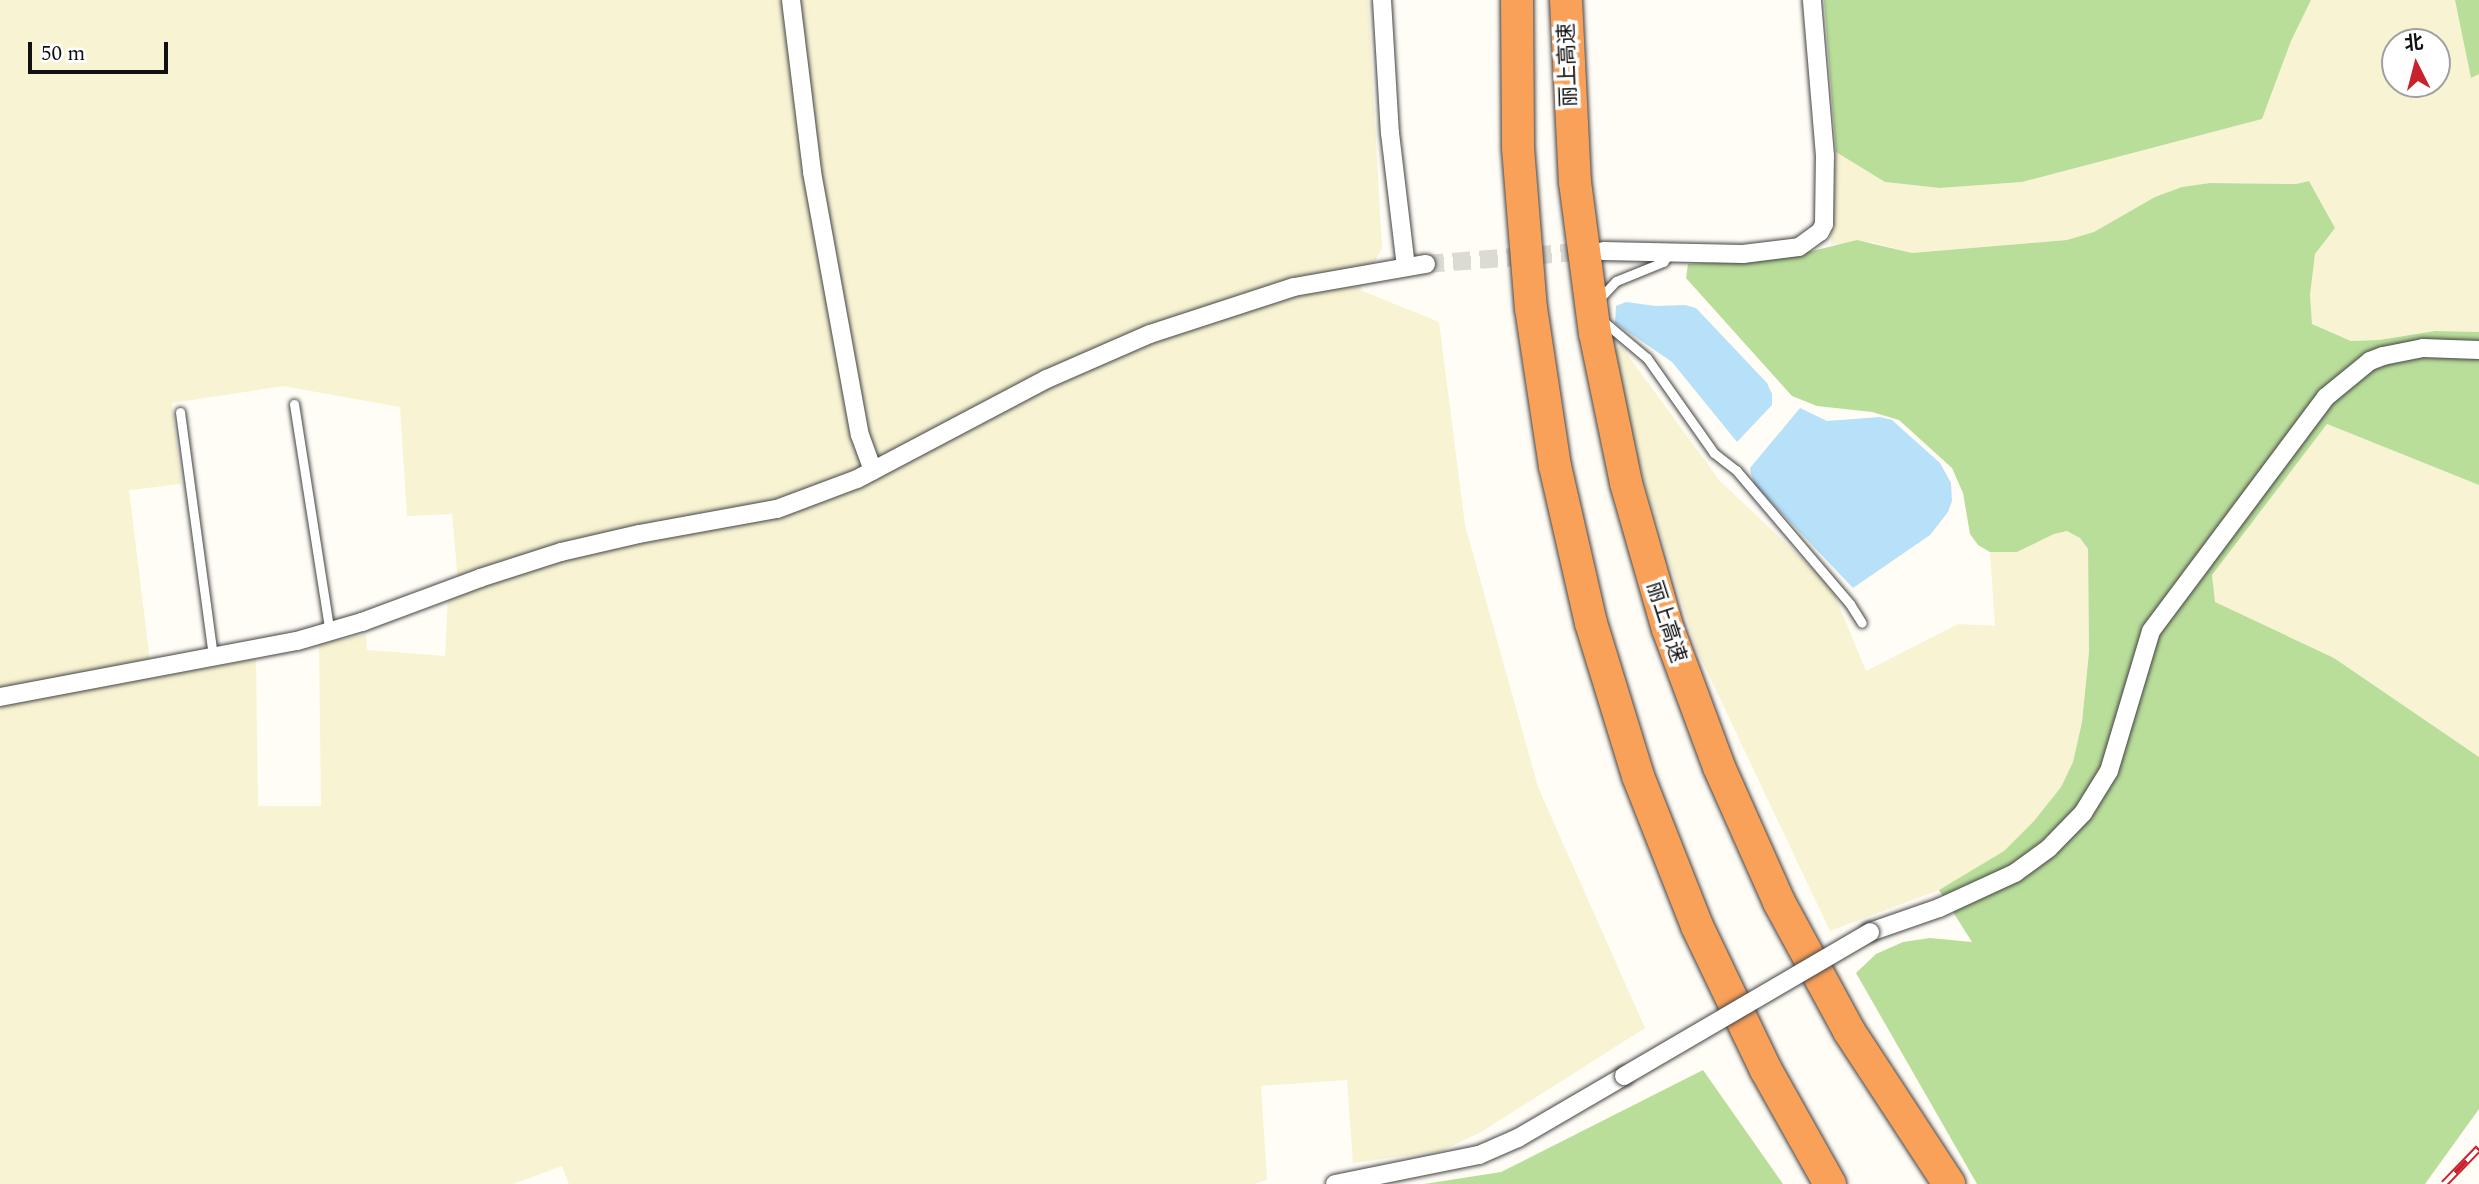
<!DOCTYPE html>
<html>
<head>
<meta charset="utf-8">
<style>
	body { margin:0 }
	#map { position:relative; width:2479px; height:1184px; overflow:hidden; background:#fffdf5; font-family:Spectral,"Noto Sans SC",serif }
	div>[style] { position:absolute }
	.farmland>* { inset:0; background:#f7f3d3 }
	.forest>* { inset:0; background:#b9de9a }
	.water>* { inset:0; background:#b7e1f9 }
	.street-tunnel>* { height:18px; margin-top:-9px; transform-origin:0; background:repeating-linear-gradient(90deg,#dbdad3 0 18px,transparent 0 27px) }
	.roads { filter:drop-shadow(0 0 2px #444) drop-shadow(0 0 2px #444) }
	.lane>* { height:9px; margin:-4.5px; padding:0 4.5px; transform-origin:4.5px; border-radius:4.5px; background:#fff }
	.street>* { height:18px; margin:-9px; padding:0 9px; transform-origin:9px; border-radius:9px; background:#fff }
	.highway>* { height:32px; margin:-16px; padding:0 16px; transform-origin:16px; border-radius:16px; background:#f9a059 }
	.rail>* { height:8px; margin-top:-4px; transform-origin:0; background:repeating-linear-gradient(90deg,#fff 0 16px,#c8222c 0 32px); box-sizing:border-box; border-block:2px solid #c8222c }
	.bridges { filter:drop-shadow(0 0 2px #444) drop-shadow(0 0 2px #444) }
	.street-bridge>* { height:18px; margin:-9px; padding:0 9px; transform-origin:9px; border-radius:9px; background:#fff }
	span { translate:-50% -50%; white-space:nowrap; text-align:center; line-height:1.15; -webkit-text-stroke:7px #fff; paint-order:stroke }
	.street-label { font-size:21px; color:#111 }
	.north { position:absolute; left:2381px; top:28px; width:70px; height:70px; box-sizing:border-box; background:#fff; border:2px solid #a0a0a0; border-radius:50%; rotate:354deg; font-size:19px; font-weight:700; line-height:28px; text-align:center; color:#111 }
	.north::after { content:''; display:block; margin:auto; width:24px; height:32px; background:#c8222c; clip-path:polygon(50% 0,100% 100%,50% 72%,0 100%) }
	.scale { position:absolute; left:28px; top:42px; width:140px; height:32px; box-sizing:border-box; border:4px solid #111; border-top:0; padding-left:9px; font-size:21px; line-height:24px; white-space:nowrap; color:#111; -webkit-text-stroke:5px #fff; paint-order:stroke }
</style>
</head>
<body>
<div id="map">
	<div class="farmland">
		<i style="clip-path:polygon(evenodd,0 0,1368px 0,1382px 248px,1360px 290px,1439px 322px,1465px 525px,1538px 787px,1645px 1028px,1481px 1132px,1441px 1151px,1353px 1163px,1347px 1080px,1261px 1086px,1267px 1180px,1254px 1184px,569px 1184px,562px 1166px,513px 1184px,0 1184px,0 0,283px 386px,400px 407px,407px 516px,452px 514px,459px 592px,448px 598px,445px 656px,367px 650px,366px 635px,319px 643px,321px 806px,258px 806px,256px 659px,152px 678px,129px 490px,181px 484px,172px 403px,283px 386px)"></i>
		<i style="clip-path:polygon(evenodd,2311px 0,2455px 0,2471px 77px,2479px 74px,2479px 332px,2435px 331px,2379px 340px,2351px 341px,2312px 324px,2310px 295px,2315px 254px,2335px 228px,2309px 181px,2296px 184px,2210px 183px,2182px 187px,2094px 232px,2067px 240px,1912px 253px,1871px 242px,1831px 245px,1836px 152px,1885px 182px,1940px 188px,2023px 182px,2262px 119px,2291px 41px,2311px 0,2395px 42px,2437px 42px,2437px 84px,2395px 84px,2395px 42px)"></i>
		<i style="clip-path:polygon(1621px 346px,1720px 481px,1831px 586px,1866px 671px,1958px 624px,1995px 626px,1990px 552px,2017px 552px,2054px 534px,2068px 531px,2080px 538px,2088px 549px,2089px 652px,2082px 722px,2073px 762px,2061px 787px,2034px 821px,2004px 851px,1939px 890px,1830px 931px,1696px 648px,1606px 357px)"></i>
		<i style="clip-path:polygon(2327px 424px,2479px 485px,2479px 757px,2334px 658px,2214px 602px,2212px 575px)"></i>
	</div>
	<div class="forest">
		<i style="clip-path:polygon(1824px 0,2311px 0,2291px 41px,2262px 119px,2022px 182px,1940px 188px,1885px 182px,1836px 152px)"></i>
		<i style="clip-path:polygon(2455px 0,2479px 0,2479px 74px,2471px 78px)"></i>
		<i style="clip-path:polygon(2309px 181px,2335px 228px,2315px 254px,2310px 295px,2312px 324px,2351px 341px,2379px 340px,2435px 331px,2479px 332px,2479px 485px,2327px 424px,2212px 575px,2215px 602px,2334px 658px,2479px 757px,2479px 1109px,2425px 1184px,1977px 1184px,1856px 973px,1876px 954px,1903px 942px,1930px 938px,1972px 942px,1939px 890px,2004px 851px,2034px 821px,2061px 787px,2073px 762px,2082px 722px,2089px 652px,2088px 549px,2080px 538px,2067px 531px,2054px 534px,2017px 552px,1990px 552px,1978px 545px,1970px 534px,1963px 493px,1952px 468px,1899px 420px,1872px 412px,1817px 406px,1792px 396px,1686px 278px,1688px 264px,1784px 258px,1857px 240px,1912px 253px,2067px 240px,2094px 232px,2155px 197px,2182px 187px,2210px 183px,2296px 184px)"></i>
		<i style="clip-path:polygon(1703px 1070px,1783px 1184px,1424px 1184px,1501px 1172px)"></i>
	</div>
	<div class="water">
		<i style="clip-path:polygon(1626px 302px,1656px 306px,1685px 305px,1696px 308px,1767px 383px,1772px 394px,1772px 405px,1737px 442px,1672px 362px,1615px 323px,1616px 306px)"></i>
		<i style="clip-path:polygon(1800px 408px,1827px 421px,1880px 417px,1892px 420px,1940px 463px,1951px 483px,1952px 501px,1948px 512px,1930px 535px,1853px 588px,1755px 485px,1751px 474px,1750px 468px)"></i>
	</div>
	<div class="street-tunnel">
		<i style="left:1426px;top:264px;width:165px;rotate:-4.5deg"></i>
	</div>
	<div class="roads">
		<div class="lane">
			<i style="left:1601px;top:301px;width:4px;rotate:-90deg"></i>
			<i style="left:1601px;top:297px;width:22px;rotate:-47deg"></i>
			<i style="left:1616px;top:281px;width:51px;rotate:-22deg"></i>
			<i style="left:1663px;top:262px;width:10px;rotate:-53deg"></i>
			<i style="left:1603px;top:321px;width:57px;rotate:40.1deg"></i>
			<i style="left:1647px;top:358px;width:116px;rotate:54.8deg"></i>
			<i style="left:1714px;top:453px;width:28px;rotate:38deg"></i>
			<i style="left:1736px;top:470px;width:176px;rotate:49.6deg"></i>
			<i style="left:1850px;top:604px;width:22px;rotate:58deg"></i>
			<i style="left:294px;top:404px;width:232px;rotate:81.1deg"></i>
			<i style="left:180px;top:412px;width:246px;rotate:82.3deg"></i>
		</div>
		<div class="street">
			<i style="left:791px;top:0;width:173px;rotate:83deg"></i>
			<i style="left:812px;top:172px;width:267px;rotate:79.7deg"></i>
			<i style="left:860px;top:435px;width:38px;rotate:70deg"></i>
			<i style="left:1382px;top:0;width:133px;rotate:86.6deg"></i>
			<i style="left:1390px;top:133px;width:135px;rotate:83.2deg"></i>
			<i style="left:1603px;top:251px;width:140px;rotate:1.2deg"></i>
			<i style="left:1743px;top:254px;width:56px;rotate:-7.1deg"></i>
			<i style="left:1799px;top:247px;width:26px;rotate:-36deg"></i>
			<i style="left:1820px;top:232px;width:9px;rotate:-63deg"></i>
			<i style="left:1824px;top:224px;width:68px;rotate:-89.2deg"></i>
			<i style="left:1825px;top:156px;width:157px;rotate:-94.8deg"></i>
			<i style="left:0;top:697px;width:302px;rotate:-10.7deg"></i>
			<i style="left:297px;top:641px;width:68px;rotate:-16.3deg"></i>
			<i style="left:362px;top:622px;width:126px;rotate:-20.4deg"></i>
			<i style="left:480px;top:578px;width:85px;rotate:-17.8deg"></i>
			<i style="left:561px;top:552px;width:80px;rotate:-13deg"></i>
			<i style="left:639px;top:534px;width:140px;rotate:-10.3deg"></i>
			<i style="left:777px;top:509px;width:85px;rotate:-20.6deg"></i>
			<i style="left:857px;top:479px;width:215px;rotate:-27.8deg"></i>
			<i style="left:1047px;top:379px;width:112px;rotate:-23.6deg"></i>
			<i style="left:1150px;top:334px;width:151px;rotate:-18.1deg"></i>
			<i style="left:1294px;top:287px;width:134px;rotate:-9.9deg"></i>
			<i style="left:1870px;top:932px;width:73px;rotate:-19.2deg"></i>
			<i style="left:1939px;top:908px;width:84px;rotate:-24.7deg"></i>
			<i style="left:2015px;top:873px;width:42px;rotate:-36.3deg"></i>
			<i style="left:2049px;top:848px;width:49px;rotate:-45.8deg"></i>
			<i style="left:2083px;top:813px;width:49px;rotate:-58.2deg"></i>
			<i style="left:2109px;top:771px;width:146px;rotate:-73.3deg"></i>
			<i style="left:2151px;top:631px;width:292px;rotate:-53.2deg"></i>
			<i style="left:2326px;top:397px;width:57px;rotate:-39.3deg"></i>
			<i style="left:2370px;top:361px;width:14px;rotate:-21deg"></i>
			<i style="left:2383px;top:356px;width:41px;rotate:-11.3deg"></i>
			<i style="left:2423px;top:348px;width:56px;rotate:2deg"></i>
			<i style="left:1335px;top:1184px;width:147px;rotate:-11.4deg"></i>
			<i style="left:1479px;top:1155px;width:43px;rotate:-23.6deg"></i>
			<i style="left:1518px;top:1138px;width:123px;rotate:-30.3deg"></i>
		</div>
		<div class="highway">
			<i style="left:1517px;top:0;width:148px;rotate:89.6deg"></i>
			<i style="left:1518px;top:148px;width:161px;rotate:85.4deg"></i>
			<i style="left:1531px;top:308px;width:160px;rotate:81.4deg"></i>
			<i style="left:1555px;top:466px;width:161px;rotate:77.1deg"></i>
			<i style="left:1591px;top:623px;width:160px;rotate:72.9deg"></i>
			<i style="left:1638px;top:776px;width:161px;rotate:68.5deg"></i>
			<i style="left:1697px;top:926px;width:160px;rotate:64.4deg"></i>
			<i style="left:1766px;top:1070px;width:131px;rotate:60.7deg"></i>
			<i style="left:1566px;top:0;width:182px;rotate:87.2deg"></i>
			<i style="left:1575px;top:182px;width:152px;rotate:82.5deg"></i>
			<i style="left:1595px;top:333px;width:153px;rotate:78.3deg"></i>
			<i style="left:1626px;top:483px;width:152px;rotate:74deg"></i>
			<i style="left:1668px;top:629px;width:147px;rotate:69.7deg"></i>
			<i style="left:1719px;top:767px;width:148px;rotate:66deg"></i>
			<i style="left:1779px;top:902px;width:147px;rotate:61.5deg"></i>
			<i style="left:1849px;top:1031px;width:183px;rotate:56.8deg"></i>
		</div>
	</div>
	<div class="rail">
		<i style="left:2444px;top:1184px;width:50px;rotate:-45.8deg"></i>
	</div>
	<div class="bridges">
		<div class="street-bridge">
			<i style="left:1624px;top:1076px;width:285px;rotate:-30.3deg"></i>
		</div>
	</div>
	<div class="street-label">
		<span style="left:1568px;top:65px;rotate:-92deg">丽上高速</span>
		<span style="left:1666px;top:622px;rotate:72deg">丽上高速</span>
	</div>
	<div class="north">北</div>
	<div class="scale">50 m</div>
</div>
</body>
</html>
